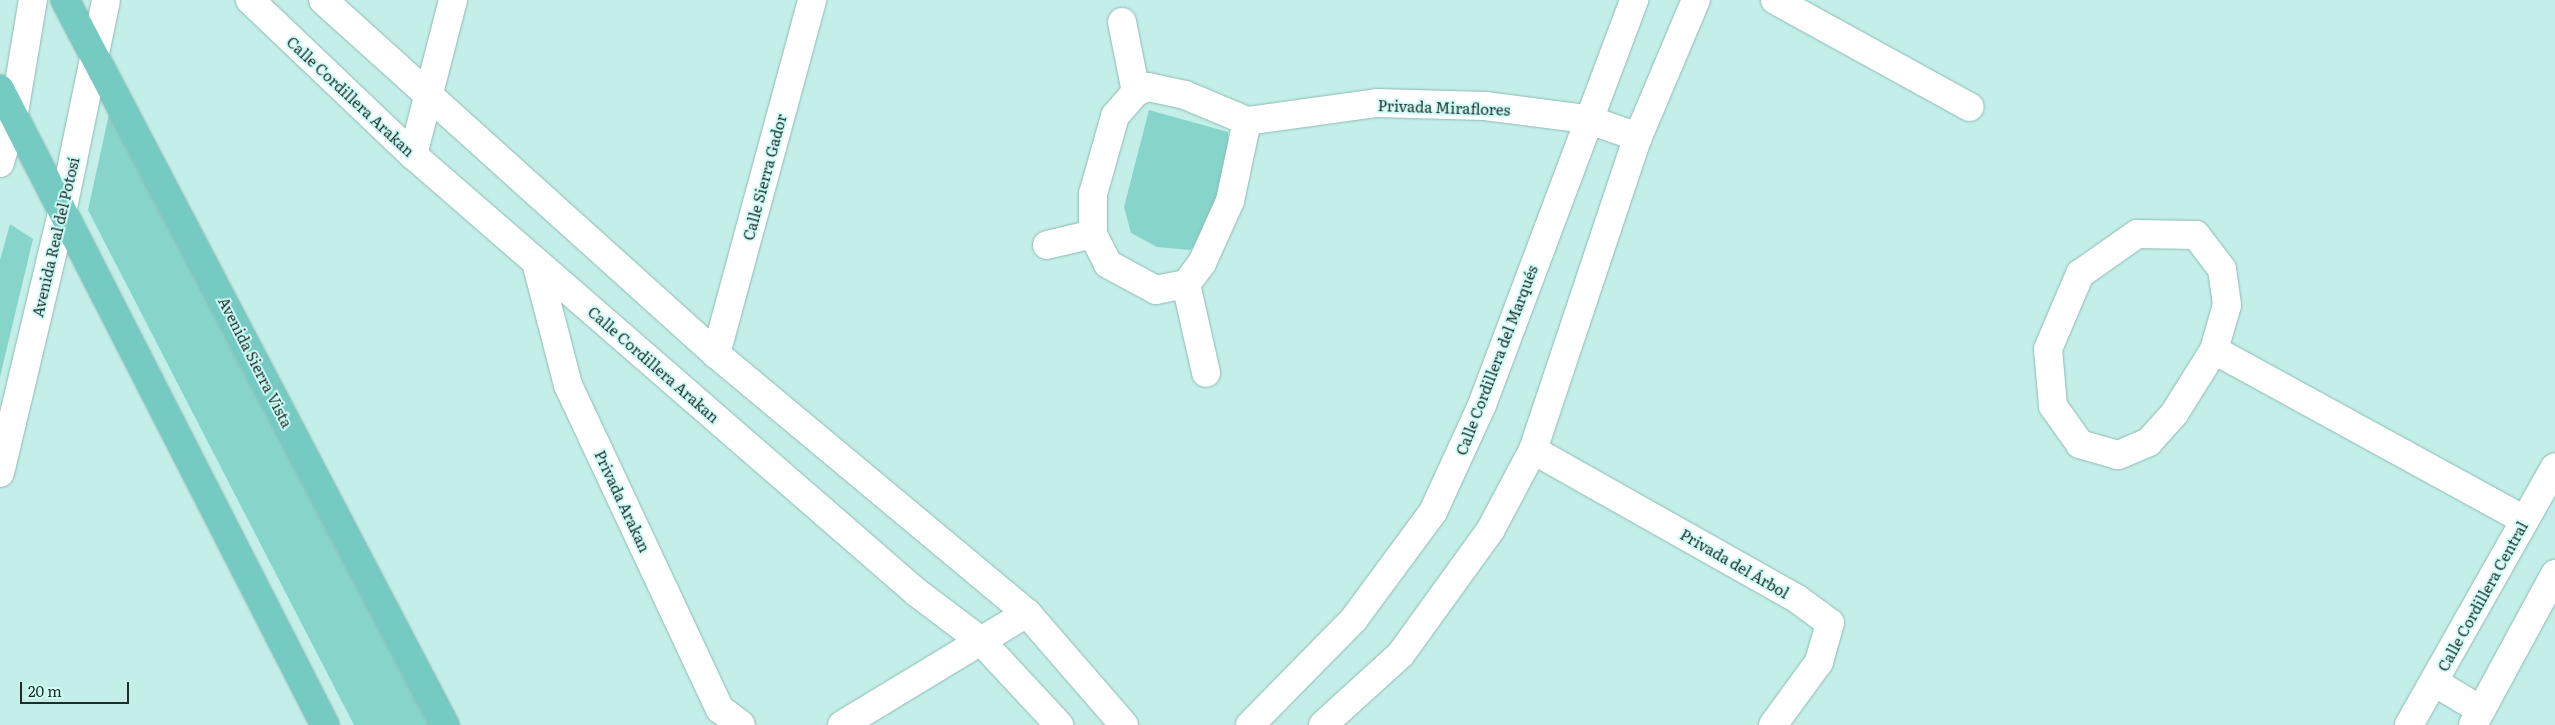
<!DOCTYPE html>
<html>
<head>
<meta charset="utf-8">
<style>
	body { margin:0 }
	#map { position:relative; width:2555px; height:725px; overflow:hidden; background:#c3efe8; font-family:Literata,serif }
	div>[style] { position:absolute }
	.green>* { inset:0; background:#86d4ca }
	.roads { filter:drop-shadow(0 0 1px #8fbab4) drop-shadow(0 0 1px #8fbab4) }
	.minor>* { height:28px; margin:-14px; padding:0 14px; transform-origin:14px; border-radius:14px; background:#fff }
	.major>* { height:28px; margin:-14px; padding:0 14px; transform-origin:14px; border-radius:14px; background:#75cac2 }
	span { translate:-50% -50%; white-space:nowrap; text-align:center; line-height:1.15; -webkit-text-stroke:4px #d0fcf6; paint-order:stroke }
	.street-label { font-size:15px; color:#1c2d2b }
	.scale { position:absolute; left:20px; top:682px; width:109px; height:22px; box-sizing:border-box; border:2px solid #1c2d2b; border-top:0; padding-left:6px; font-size:15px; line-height:18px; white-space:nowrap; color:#1c2d2b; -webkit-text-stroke:4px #d0fcf6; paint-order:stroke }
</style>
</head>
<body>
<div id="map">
	<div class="green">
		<i style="clip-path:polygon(1149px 110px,1228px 132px,1230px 171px,1207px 233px,1190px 250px,1157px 247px,1131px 233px,1124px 207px)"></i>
		<i style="clip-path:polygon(109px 114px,429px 725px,354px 725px,88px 210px)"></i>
		<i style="clip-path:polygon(10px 224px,33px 239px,0 377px,0 260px)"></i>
	</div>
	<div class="roads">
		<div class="minor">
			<i style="left:250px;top:0;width:225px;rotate:43.6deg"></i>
			<i style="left:413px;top:155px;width:666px;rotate:40.98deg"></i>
			<i style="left:916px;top:592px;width:81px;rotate:37deg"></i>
			<i style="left:981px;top:641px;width:115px;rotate:47.1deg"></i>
			<i style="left:323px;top:0;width:529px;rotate:42.01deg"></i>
			<i style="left:716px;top:354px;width:405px;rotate:39.8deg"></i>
			<i style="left:1027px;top:613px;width:148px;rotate:49.1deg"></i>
			<i style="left:1775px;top:0;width:222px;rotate:28.8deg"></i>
			<i style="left:1122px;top:22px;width:71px;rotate:78.7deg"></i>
			<i style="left:1247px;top:121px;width:82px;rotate:102deg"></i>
			<i style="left:1230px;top:201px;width:68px;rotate:114.3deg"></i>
			<i style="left:1202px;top:263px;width:26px;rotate:127deg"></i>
			<i style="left:1186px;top:284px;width:31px;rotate:169deg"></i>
			<i style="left:1156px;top:290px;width:55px;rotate:-151.6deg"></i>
			<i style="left:1108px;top:264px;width:34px;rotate:-117deg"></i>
			<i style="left:1093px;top:234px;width:40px;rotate:-90deg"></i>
			<i style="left:1093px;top:194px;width:81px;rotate:-74.2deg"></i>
			<i style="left:1115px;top:116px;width:32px;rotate:-49deg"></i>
			<i style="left:1136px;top:92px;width:13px;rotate:-23deg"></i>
			<i style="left:1148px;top:87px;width:38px;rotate:12deg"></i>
			<i style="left:1185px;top:95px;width:67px;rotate:22.8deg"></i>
			<i style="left:1247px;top:121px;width:131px;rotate:-7.9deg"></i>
			<i style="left:1377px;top:103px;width:108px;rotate:1.6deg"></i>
			<i style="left:1485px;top:106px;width:103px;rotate:7.3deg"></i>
			<i style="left:1587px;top:119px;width:54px;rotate:19.4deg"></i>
			<i style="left:413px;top:155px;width:160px;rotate:-75.5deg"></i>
			<i style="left:0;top:163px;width:52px;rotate:-74.4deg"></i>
			<i style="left:14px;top:113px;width:115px;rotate:-80.5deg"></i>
			<i style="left:2137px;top:234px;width:59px;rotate:1deg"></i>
			<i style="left:2196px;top:235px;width:43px;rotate:52.6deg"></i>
			<i style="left:2222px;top:269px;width:36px;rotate:82deg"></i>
			<i style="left:2227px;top:305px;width:47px;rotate:106.1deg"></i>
			<i style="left:2214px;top:350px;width:75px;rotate:122deg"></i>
			<i style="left:2174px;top:414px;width:38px;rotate:132deg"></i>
			<i style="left:2149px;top:442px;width:34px;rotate:157deg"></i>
			<i style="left:2118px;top:455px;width:40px;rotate:-164deg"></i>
			<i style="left:2080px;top:444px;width:47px;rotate:-125.4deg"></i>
			<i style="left:2053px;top:406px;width:57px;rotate:-95deg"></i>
			<i style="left:2048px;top:349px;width:82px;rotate:-66.9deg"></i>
			<i style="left:2080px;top:274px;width:70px;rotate:-35.1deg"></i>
			<i style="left:1047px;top:245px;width:47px;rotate:-13.4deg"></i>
			<i style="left:536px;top:262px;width:127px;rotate:75.4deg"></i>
			<i style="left:568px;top:385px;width:358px;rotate:64.9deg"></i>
			<i style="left:720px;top:709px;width:26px;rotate:37deg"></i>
			<i style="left:1186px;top:284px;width:91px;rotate:77.3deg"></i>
			<i style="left:2214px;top:350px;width:354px;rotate:28.7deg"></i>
			<i style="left:716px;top:354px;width:367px;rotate:-74.8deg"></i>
			<i style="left:1533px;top:450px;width:302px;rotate:29.4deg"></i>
			<i style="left:1796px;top:598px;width:42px;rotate:36.3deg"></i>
			<i style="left:1830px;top:623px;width:41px;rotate:105.8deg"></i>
			<i style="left:1819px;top:662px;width:78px;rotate:126.1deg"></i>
			<i style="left:0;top:473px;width:267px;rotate:-76.6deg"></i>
			<i style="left:62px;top:213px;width:217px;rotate:-78.3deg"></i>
			<i style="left:2434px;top:682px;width:55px;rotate:30.8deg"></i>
			<i style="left:842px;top:725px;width:216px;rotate:-31.2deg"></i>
			<i style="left:1250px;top:725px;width:148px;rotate:-45.5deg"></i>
			<i style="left:1354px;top:619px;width:133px;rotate:-53.6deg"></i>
			<i style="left:1433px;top:512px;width:118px;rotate:-65.4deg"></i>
			<i style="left:1482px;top:405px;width:433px;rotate:-69.4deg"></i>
			<i style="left:1323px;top:725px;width:105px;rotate:-42.3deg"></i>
			<i style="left:1401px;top:654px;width:154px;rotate:-54.2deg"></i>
			<i style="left:1491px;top:529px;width:89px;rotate:-62deg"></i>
			<i style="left:1533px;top:450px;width:330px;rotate:-71.5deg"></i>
			<i style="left:1638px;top:137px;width:149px;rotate:-67.1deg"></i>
			<i style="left:2409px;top:725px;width:296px;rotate:-60.5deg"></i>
			<i style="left:2473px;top:725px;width:172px;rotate:-61.5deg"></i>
		</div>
		<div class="major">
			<i style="left:65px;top:0;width:819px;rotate:62.34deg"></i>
			<i style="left:0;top:89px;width:714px;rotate:62.93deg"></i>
		</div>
	</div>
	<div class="street-label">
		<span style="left:351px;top:96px;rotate:43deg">Calle Cordillera Arakan</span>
		<span style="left:1444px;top:107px;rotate:2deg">Privada Miraflores</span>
		<span style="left:764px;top:177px;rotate:-75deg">Calle Sierra Gador</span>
		<span style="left:55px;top:237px;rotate:-77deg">Avenida Real del Potosí</span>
		<span style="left:1496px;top:360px;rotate:-69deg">Calle Cordillera del Marqués</span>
		<span style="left:256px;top:362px;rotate:63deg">Avenida Sierra Vista</span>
		<span style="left:654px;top:364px;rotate:41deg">Calle Cordillera Arakan</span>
		<span style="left:623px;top:501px;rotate:65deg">Privada Arakan</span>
		<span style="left:1735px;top:563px;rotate:30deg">Privada del Árbol</span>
		<span style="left:2482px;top:596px;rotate:-61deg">Calle Cordillera Central</span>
	</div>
	<div class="scale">20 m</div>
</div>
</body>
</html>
